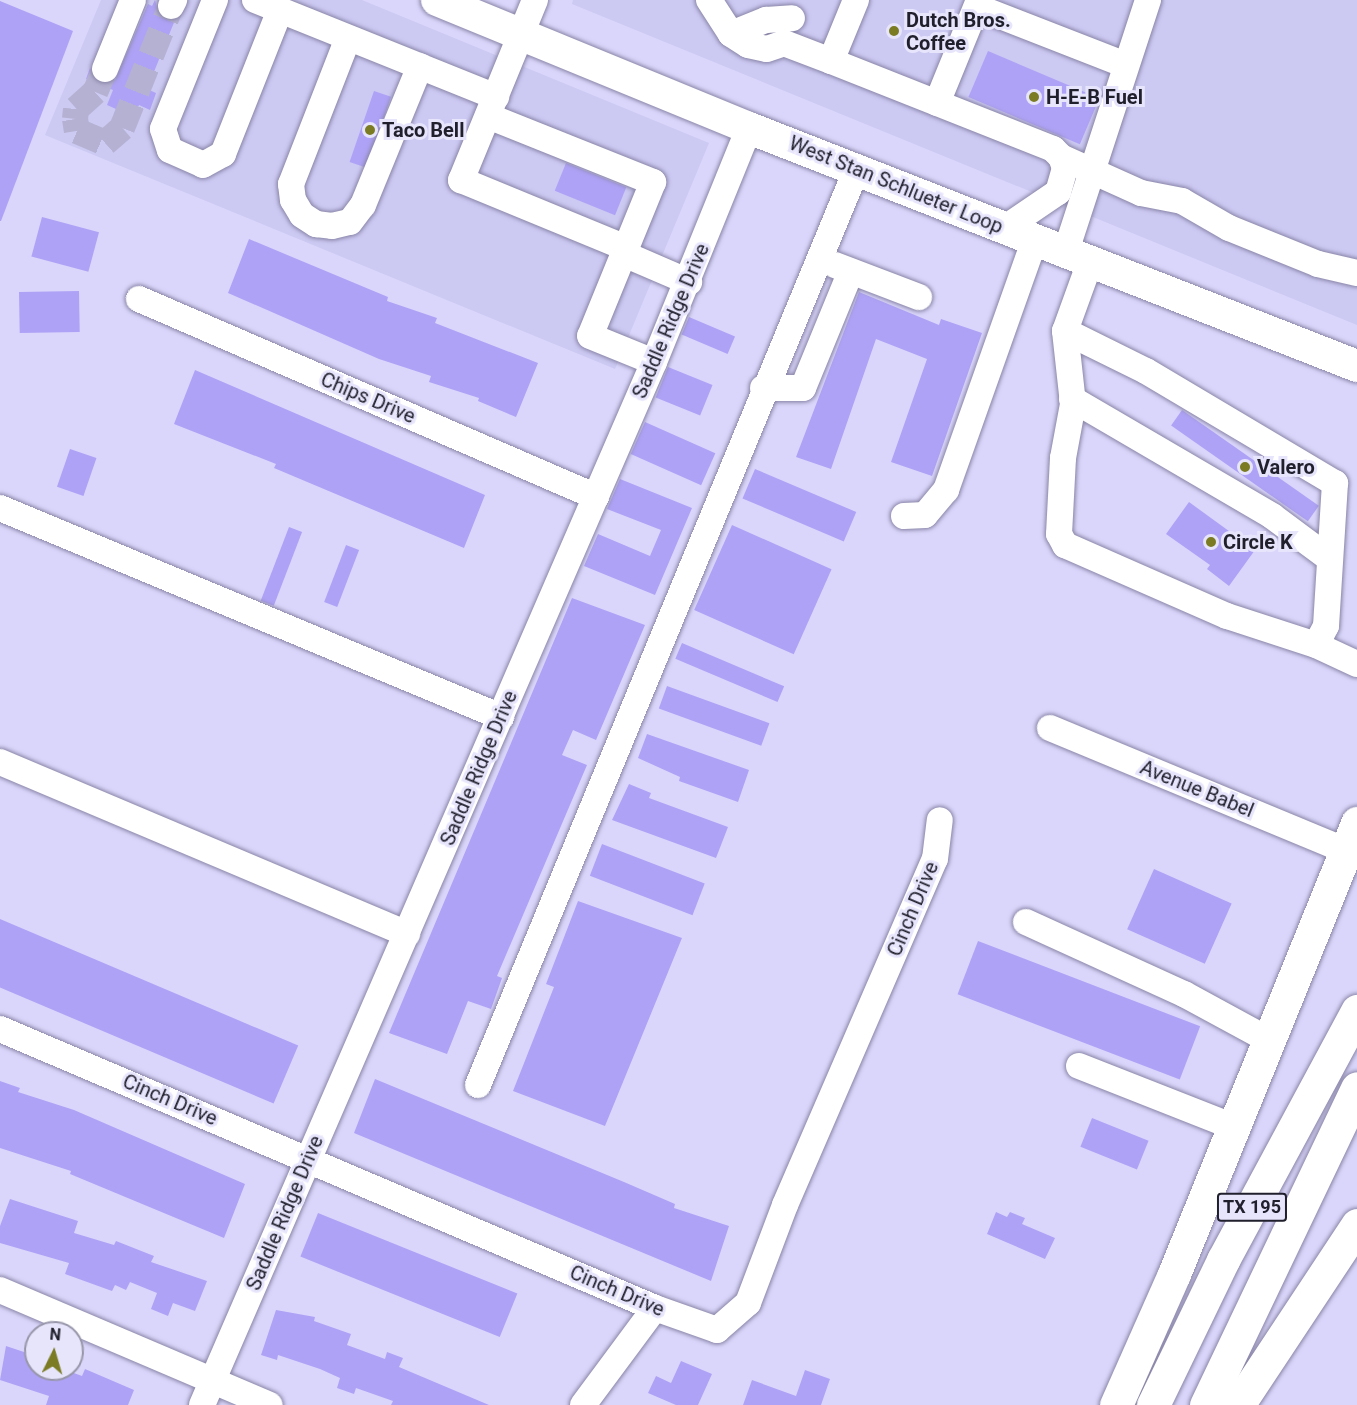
<!DOCTYPE html>
<html>
<head>
<meta charset="utf-8">
<style>
	body { margin:0 }
	#map { position:relative; width:1357px; height:1405px; overflow:hidden; background:#dad6fb; font-family:Roboto,sans-serif }
	div>[style] { position:absolute }
	.built>* { inset:0; background:#ccc9f3 }
	.building>* { inset:0; background:#aea2f6; transform-origin:0 0 }
	.minor-tunnel>* { height:26px; margin-top:-13px; transform-origin:0; background:repeating-linear-gradient(90deg,#b5b1d2 0 26px,transparent 0 39px) }
	.roads { filter:drop-shadow(0 0 2px #8985a7) drop-shadow(0 0 2px #8985a7) }
	.minor>* { height:26px; margin:-13px; padding:0 13px; transform-origin:13px; border-radius:13px; background:#fff }
	.major>* { height:32px; margin:-16px; padding:0 16px; transform-origin:16px; border-radius:16px; background:#fff }
	.highway>* { height:33px; margin:-16.5px; padding:0 16.5px; transform-origin:16.5px; border-radius:16.5px; background:#fff }
	.dots>* { width:16px; height:16px; translate:-50% -50%; box-sizing:border-box; border:3px solid #e7e5fc; border-radius:50% }
	span { translate:-50% -50%; white-space:nowrap; text-align:center; line-height:1.15; -webkit-text-stroke:6px #e7e5fc; paint-order:stroke }
	.shield-label span { padding:2px 4px; background:#e7e5fc; border:2px solid; border-radius:4px; -webkit-text-stroke-width:0 }
	.shield-label { font-size:18px; color:#201f2c; font-weight:700 }
	.poi-label { font-size:20px; color:#201f2c; font-weight:700 }
	.left { translate:0 -50%; text-align:left }
	.street-label { font-size:20px; color:#201f2c }
	.north { position:absolute; left:24px; top:1321px; width:60px; height:60px; box-sizing:border-box; background:#e7e5fc; border:2px solid #9796a9; border-radius:50%; rotate:5deg; font-size:16px; font-weight:700; line-height:24px; text-align:center; color:#201f2c }
	.north::after { content:''; display:block; margin:auto; width:21px; height:27px; background:#7a7b23; clip-path:polygon(50% 0,100% 100%,50% 72%,0 100%) }
</style>
</head>
<body>
<div id="map">
	<div class="built">
		<i style="clip-path:polygon(101px 0,362px 0,709px 143px,615px 369px,45px 135px)"></i>
		<i style="clip-path:polygon(573px 0,1357px 0,1357px 325px,572px 4px)"></i>
	</div>
	<div class="building">
		<i style="clip-path:polygon(155px 0,159px 15px,175px 20px,147px 89px,156px 93px,150px 110px,139px 105px,132px 121px,114px 114px,116px 109px,107px 105px,113px 90px,86px 79px,90px 68px,99px 83px,115px 80px,148px 4px,152px 6px)"></i>
		<i style="clip-path:polygon(0 1px,73px 31px,1px 221px,0 221px)"></i>
		<i style="left:988px;top:51px;width:121px;height:50px;rotate:23deg"></i>
		<i style="left:374px;top:91px;width:18px;height:75px;rotate:19deg"></i>
		<i style="left:566px;top:163px;width:65px;height:30px;rotate:22deg"></i>
		<i style="left:42px;top:217px;width:59px;height:41px;rotate:15deg"></i>
		<i style="clip-path:polygon(249px 239px,388px 297px,387px 301px,437px 318px,435px 323px,538px 363px,516px 417px,478px 401px,479px 398px,429px 382px,431px 376px,379px 359px,228px 293px)"></i>
		<i style="left:79px;top:291px;width:41px;height:60px;rotate:89deg"></i>
		<i style="clip-path:polygon(859px 292px,939px 325px,941px 319px,982px 333px,932px 476px,891px 462px,927px 359px,876px 339px,831px 469px,796px 457px)"></i>
		<i style="left:689px;top:317px;width:50px;height:19px;rotate:23deg"></i>
		<i style="left:668px;top:367px;width:48px;height:33px;rotate:22deg"></i>
		<i style="clip-path:polygon(195px 370px,485px 495px,464px 548px,274px 468px,276px 464px,174px 424px)"></i>
		<i style="left:1182px;top:410px;width:167px;height:19px;rotate:35deg"></i>
		<i style="left:645px;top:422px;width:77px;height:35px;rotate:24deg"></i>
		<i style="left:70px;top:449px;width:28px;height:40px;rotate:19deg"></i>
		<i style="left:755px;top:469px;width:110px;height:32px;rotate:23deg"></i>
		<i style="clip-path:polygon(620px 479px,692px 508px,655px 595px,584px 566px,598px 534px,650px 556px,661px 530px,607px 509px)"></i>
		<i style="clip-path:polygon(1189px 502px,1255px 550px,1229px 586px,1207px 569px,1210px 565px,1166px 534px)"></i>
		<i style="left:732px;top:525px;width:109px;height:93px;rotate:24deg"></i>
		<i style="left:289px;top:527px;width:14px;height:79px;rotate:21deg"></i>
		<i style="left:346px;top:545px;width:14px;height:61px;rotate:21deg"></i>
		<i style="clip-path:polygon(572px 598px,645px 625px,596px 740px,573px 730px,562px 755px,587px 765px,497px 976px,502px 978px,491px 1009px,468px 1001px,447px 1054px,389px 1033px)"></i>
		<i style="left:682px;top:643px;width:111px;height:17px;rotate:23deg"></i>
		<i style="left:667px;top:686px;width:109px;height:24px;rotate:20deg"></i>
		<i style="clip-path:polygon(647px 734px,749px 770px,738px 802px,679px 781px,680px 777px,638px 758px)"></i>
		<i style="clip-path:polygon(629px 784px,651px 793px,649px 798px,728px 827px,716px 858px,612px 820px)"></i>
		<i style="left:602px;top:844px;width:110px;height:34px;rotate:21deg"></i>
		<i style="left:1154px;top:869px;width:85px;height:66px;rotate:24deg"></i>
		<i style="clip-path:polygon(578px 901px,682px 938px,605px 1126px,513px 1091px,554px 987px,546px 984px)"></i>
		<i style="left:0;top:919px;width:324px;height:63px;rotate:23deg"></i>
		<i style="left:978px;top:941px;width:238px;height:57px;rotate:21deg"></i>
		<i style="clip-path:polygon(375px 1079px,624px 1182px,675px 1204px,674px 1208px,729px 1226px,711px 1281px,354px 1133px)"></i>
		<i style="clip-path:polygon(0 1081px,20px 1088px,18px 1092px,74px 1110px,245px 1184px,224px 1238px,70px 1174px,71px 1171px,0 1148px)"></i>
		<i style="left:1092px;top:1118px;width:61px;height:31px;rotate:22deg"></i>
		<i style="clip-path:polygon(10px 1199px,78px 1221px,74px 1233px,114px 1245px,116px 1241px,154px 1256px,151px 1262px,207px 1281px,195px 1311px,173px 1303px,168px 1316px,151px 1309px,157px 1293px,130px 1282px,126px 1290px,115px 1285px,112px 1291px,65px 1274px,69px 1263px,0 1243px,0 1226px)"></i>
		<i style="clip-path:polygon(996px 1212px,1007px 1217px,1010px 1212px,1025px 1218px,1022px 1224px,1055px 1238px,1045px 1259px,987px 1234px)"></i>
		<i style="left:318px;top:1213px;width:215px;height:47px;rotate:22deg"></i>
		<i style="clip-path:polygon(276px 1310px,315px 1317px,314px 1321px,351px 1334px,347px 1345px,385px 1359px,387px 1352px,403px 1358px,399px 1367px,489px 1405px,391px 1405px,393px 1401px,356px 1388px,354px 1394px,337px 1388px,340px 1378px,320px 1369px,278px 1355px,277px 1360px,261px 1355px)"></i>
		<i style="clip-path:polygon(6px 1346px,36px 1356px,36px 1369px,63px 1369px,82px 1376px,85px 1369px,134px 1390px,128px 1405px,46px 1405px,49px 1396px,0 1380px)"></i>
		<i style="clip-path:polygon(681px 1361px,712px 1374px,698px 1405px,676px 1405px,648px 1393px,656px 1376px,671px 1383px)"></i>
		<i style="clip-path:polygon(805px 1370px,830px 1379px,821px 1405px,743px 1405px,752px 1380px,796px 1396px)"></i>
	</div>
	<div class="minor-tunnel">
		<i style="left:105px;top:69px;width:25px;rotate:113deg"></i>
		<i style="left:95px;top:92px;width:25px;rotate:138deg"></i>
		<i style="left:76px;top:109px;width:10px;rotate:96deg"></i>
		<i style="left:75px;top:119px;width:12px;rotate:81deg"></i>
		<i style="left:77px;top:131px;width:30px;rotate:23deg"></i>
		<i style="left:105px;top:143px;width:23px;rotate:-41deg"></i>
		<i style="left:122px;top:128px;width:131px;rotate:-68.1deg"></i>
	</div>
	<div class="roads">
		<div class="minor">
			<i style="left:215px;top:0;width:139px;rotate:112deg"></i>
			<i style="left:163px;top:129px;width:22px;rotate:72deg"></i>
			<i style="left:170px;top:150px;width:36px;rotate:24deg"></i>
			<i style="left:203px;top:165px;width:23px;rotate:-29deg"></i>
			<i style="left:223px;top:154px;width:155px;rotate:-68.4deg"></i>
			<i style="left:255px;top:0;width:260px;rotate:21.9deg"></i>
			<i style="left:535px;top:0;width:195px;rotate:112.3deg"></i>
			<i style="left:461px;top:180px;width:178px;rotate:22.4deg"></i>
			<i style="left:709px;top:0;width:40px;rotate:57.1deg"></i>
			<i style="left:731px;top:34px;width:20px;rotate:33deg"></i>
			<i style="left:748px;top:45px;width:19px;rotate:12deg"></i>
			<i style="left:767px;top:49px;width:18px;rotate:-19deg"></i>
			<i style="left:784px;top:43px;width:50px;rotate:21deg"></i>
			<i style="left:856px;top:0;width:66px;rotate:112.3deg"></i>
			<i style="left:831px;top:61px;width:239px;rotate:21.6deg"></i>
			<i style="left:1053px;top:149px;width:11px;rotate:45deg"></i>
			<i style="left:1061px;top:157px;width:12px;rotate:70deg"></i>
			<i style="left:1065px;top:168px;width:25px;rotate:106deg"></i>
			<i style="left:1058px;top:192px;width:64px;rotate:145.8deg"></i>
			<i style="left:171px;top:6px;width:7px;rotate:-63deg"></i>
			<i style="left:977px;top:7px;width:160px;rotate:21.3deg"></i>
			<i style="left:731px;top:34px;width:38px;rotate:-22deg"></i>
			<i style="left:766px;top:20px;width:26px;rotate:-4deg"></i>
			<i style="left:348px;top:38px;width:157px;rotate:111.3deg"></i>
			<i style="left:291px;top:184px;width:16px;rotate:83deg"></i>
			<i style="left:293px;top:200px;width:17px;rotate:59deg"></i>
			<i style="left:302px;top:215px;width:17px;rotate:33deg"></i>
			<i style="left:316px;top:224px;width:16px;rotate:7deg"></i>
			<i style="left:332px;top:226px;width:18px;rotate:-13deg"></i>
			<i style="left:350px;top:222px;width:21px;rotate:-53deg"></i>
			<i style="left:363px;top:205px;width:150px;rotate:-67.7deg"></i>
			<i style="left:105px;top:69px;width:74px;rotate:-67.9deg"></i>
			<i style="left:937px;top:103px;width:111px;rotate:-67.8deg"></i>
			<i style="left:488px;top:116px;width:178px;rotate:21.8deg"></i>
			<i style="left:653px;top:182px;width:166px;rotate:112.2deg"></i>
			<i style="left:590px;top:336px;width:69px;rotate:22.1deg"></i>
			<i style="left:1061px;top:157px;width:88px;rotate:24.2deg"></i>
			<i style="left:1141px;top:193px;width:42px;rotate:11deg"></i>
			<i style="left:1182px;top:201px;width:54px;rotate:29.9deg"></i>
			<i style="left:1229px;top:228px;width:96px;rotate:22deg"></i>
			<i style="left:1318px;top:264px;width:40px;rotate:13deg"></i>
			<i style="left:1066px;top:251px;width:264px;rotate:-71.9deg"></i>
			<i style="left:624px;top:254px;width:71px;rotate:23.3deg"></i>
			<i style="left:1090px;top:262px;width:73px;rotate:109.9deg"></i>
			<i style="left:1065px;top:331px;width:73px;rotate:83.7deg"></i>
			<i style="left:1073px;top:404px;width:55px;rotate:100.5deg"></i>
			<i style="left:1063px;top:458px;width:76px;rotate:93deg"></i>
			<i style="left:1059px;top:534px;width:13px;rotate:61deg"></i>
			<i style="left:1065px;top:545px;width:177px;rotate:23.7deg"></i>
			<i style="left:1227px;top:616px;width:94px;rotate:18deg"></i>
			<i style="left:1316px;top:645px;width:45px;rotate:24.9deg"></i>
			<i style="left:835px;top:265px;width:90px;rotate:20.9deg"></i>
			<i style="left:139px;top:299px;width:498px;rotate:23.4deg"></i>
			<i style="left:1065px;top:331px;width:90px;rotate:26.3deg"></i>
			<i style="left:1146px;top:371px;width:220px;rotate:30.7deg"></i>
			<i style="left:1335px;top:483px;width:143px;rotate:93.6deg"></i>
			<i style="left:1326px;top:626px;width:21px;rotate:118deg"></i>
			<i style="left:763px;top:388px;width:40px"></i>
			<i style="left:803px;top:388px;width:126px;rotate:-67.7deg"></i>
			<i style="left:1072px;top:399px;width:232px;rotate:30.3deg"></i>
			<i style="left:1272px;top:516px;width:72px;rotate:36.6deg"></i>
			<i style="left:0;top:508px;width:543px;rotate:22.64deg"></i>
			<i style="left:904px;top:516px;width:21px;rotate:-3deg"></i>
			<i style="left:925px;top:515px;width:33px;rotate:-50deg"></i>
			<i style="left:946px;top:490px;width:267px;rotate:-70.5deg"></i>
			<i style="left:1050px;top:728px;width:318px;rotate:22.5deg"></i>
			<i style="left:0;top:762px;width:442px;rotate:22.9deg"></i>
			<i style="left:1026px;top:922px;width:174px;rotate:24.5deg"></i>
			<i style="left:1184px;top:994px;width:94px;rotate:28.5deg"></i>
			<i style="left:0;top:1029px;width:712px;rotate:23.07deg"></i>
			<i style="left:655px;top:1308px;width:66px;rotate:19.5deg"></i>
			<i style="left:717px;top:1330px;width:41px;rotate:-41.1deg"></i>
			<i style="left:748px;top:1303px;width:105px;rotate:-69.3deg"></i>
			<i style="left:785px;top:1205px;width:377px;rotate:-66.6deg"></i>
			<i style="left:935px;top:859px;width:39px;rotate:-83deg"></i>
			<i style="left:1079px;top:1066px;width:167px;rotate:21.5deg"></i>
			<i style="left:478px;top:1085px;width:992px;rotate:-67.54deg"></i>
			<i style="left:0;top:1290px;width:293px;rotate:23.1deg"></i>
			<i style="left:202px;top:1405px;width:1137px;rotate:-66.57deg"></i>
			<i style="left:654px;top:362px;width:253px;rotate:-67.9deg"></i>
			<i style="left:583px;top:1405px;width:121px;rotate:-53.4deg"></i>
		</div>
		<div class="major">
			<i style="left:437px;top:0;width:337px;rotate:22.3deg"></i>
			<i style="left:749px;top:128px;width:653px;rotate:21.38deg"></i>
		</div>
		<div class="highway">
			<i style="left:1116px;top:1405px;width:143px;rotate:-66.1deg"></i>
			<i style="left:1174px;top:1274px;width:487px;rotate:-67.9deg"></i>
			<i style="left:1153px;top:1405px;width:161px;rotate:-64.2deg"></i>
			<i style="left:1223px;top:1260px;width:283px;rotate:-61.7deg"></i>
			<i style="left:1206px;top:1405px;width:351px;rotate:-64.5deg"></i>
			<i style="left:1238px;top:1405px;width:216px;rotate:-56.5deg"></i>
		</div>
	</div>
	<div class="dots">
		<i style="left:894px;top:31px;background:#7a7b23"></i>
		<i style="left:1034px;top:97px;background:#7a7b23"></i>
		<i style="left:370px;top:130px;background:#7a7b23"></i>
		<i style="left:1245px;top:467px;background:#7a7b23"></i>
		<i style="left:1211px;top:542px;background:#7a7b23"></i>
	</div>
	<div class="shield-label">
		<span style="left:1252px;top:1207px">TX 195</span>
	</div>
	<div class="poi-label">
		<span class="left" style="left:906px;top:32px">Dutch Bros.<br>Coffee</span>
		<span class="left" style="left:1046px;top:97px">H-E-B Fuel</span>
		<span class="left" style="left:382px;top:130px">Taco Bell</span>
		<span class="left" style="left:1257px;top:467px">Valero</span>
		<span class="left" style="left:1223px;top:542px">Circle K</span>
	</div>
	<div class="street-label">
		<span style="left:896px;top:185px;rotate:22deg">West Stan Schlueter Loop</span>
		<span style="left:671px;top:321px;rotate:-67deg">Saddle Ridge Drive</span>
		<span style="left:368px;top:398px;rotate:23deg">Chips Drive</span>
		<span style="left:479px;top:768px;rotate:-67deg">Saddle Ridge Drive</span>
		<span style="left:1197px;top:789px;rotate:22deg">Avenue Babel</span>
		<span style="left:913px;top:909px;rotate:-67deg">Cinch Drive</span>
		<span style="left:170px;top:1100px;rotate:23deg">Cinch Drive</span>
		<span style="left:285px;top:1213px;rotate:-67deg">Saddle Ridge Drive</span>
		<span style="left:617px;top:1291px;rotate:23deg">Cinch Drive</span>
	</div>
	<div class="north">N</div>
</div>
</body>
</html>
